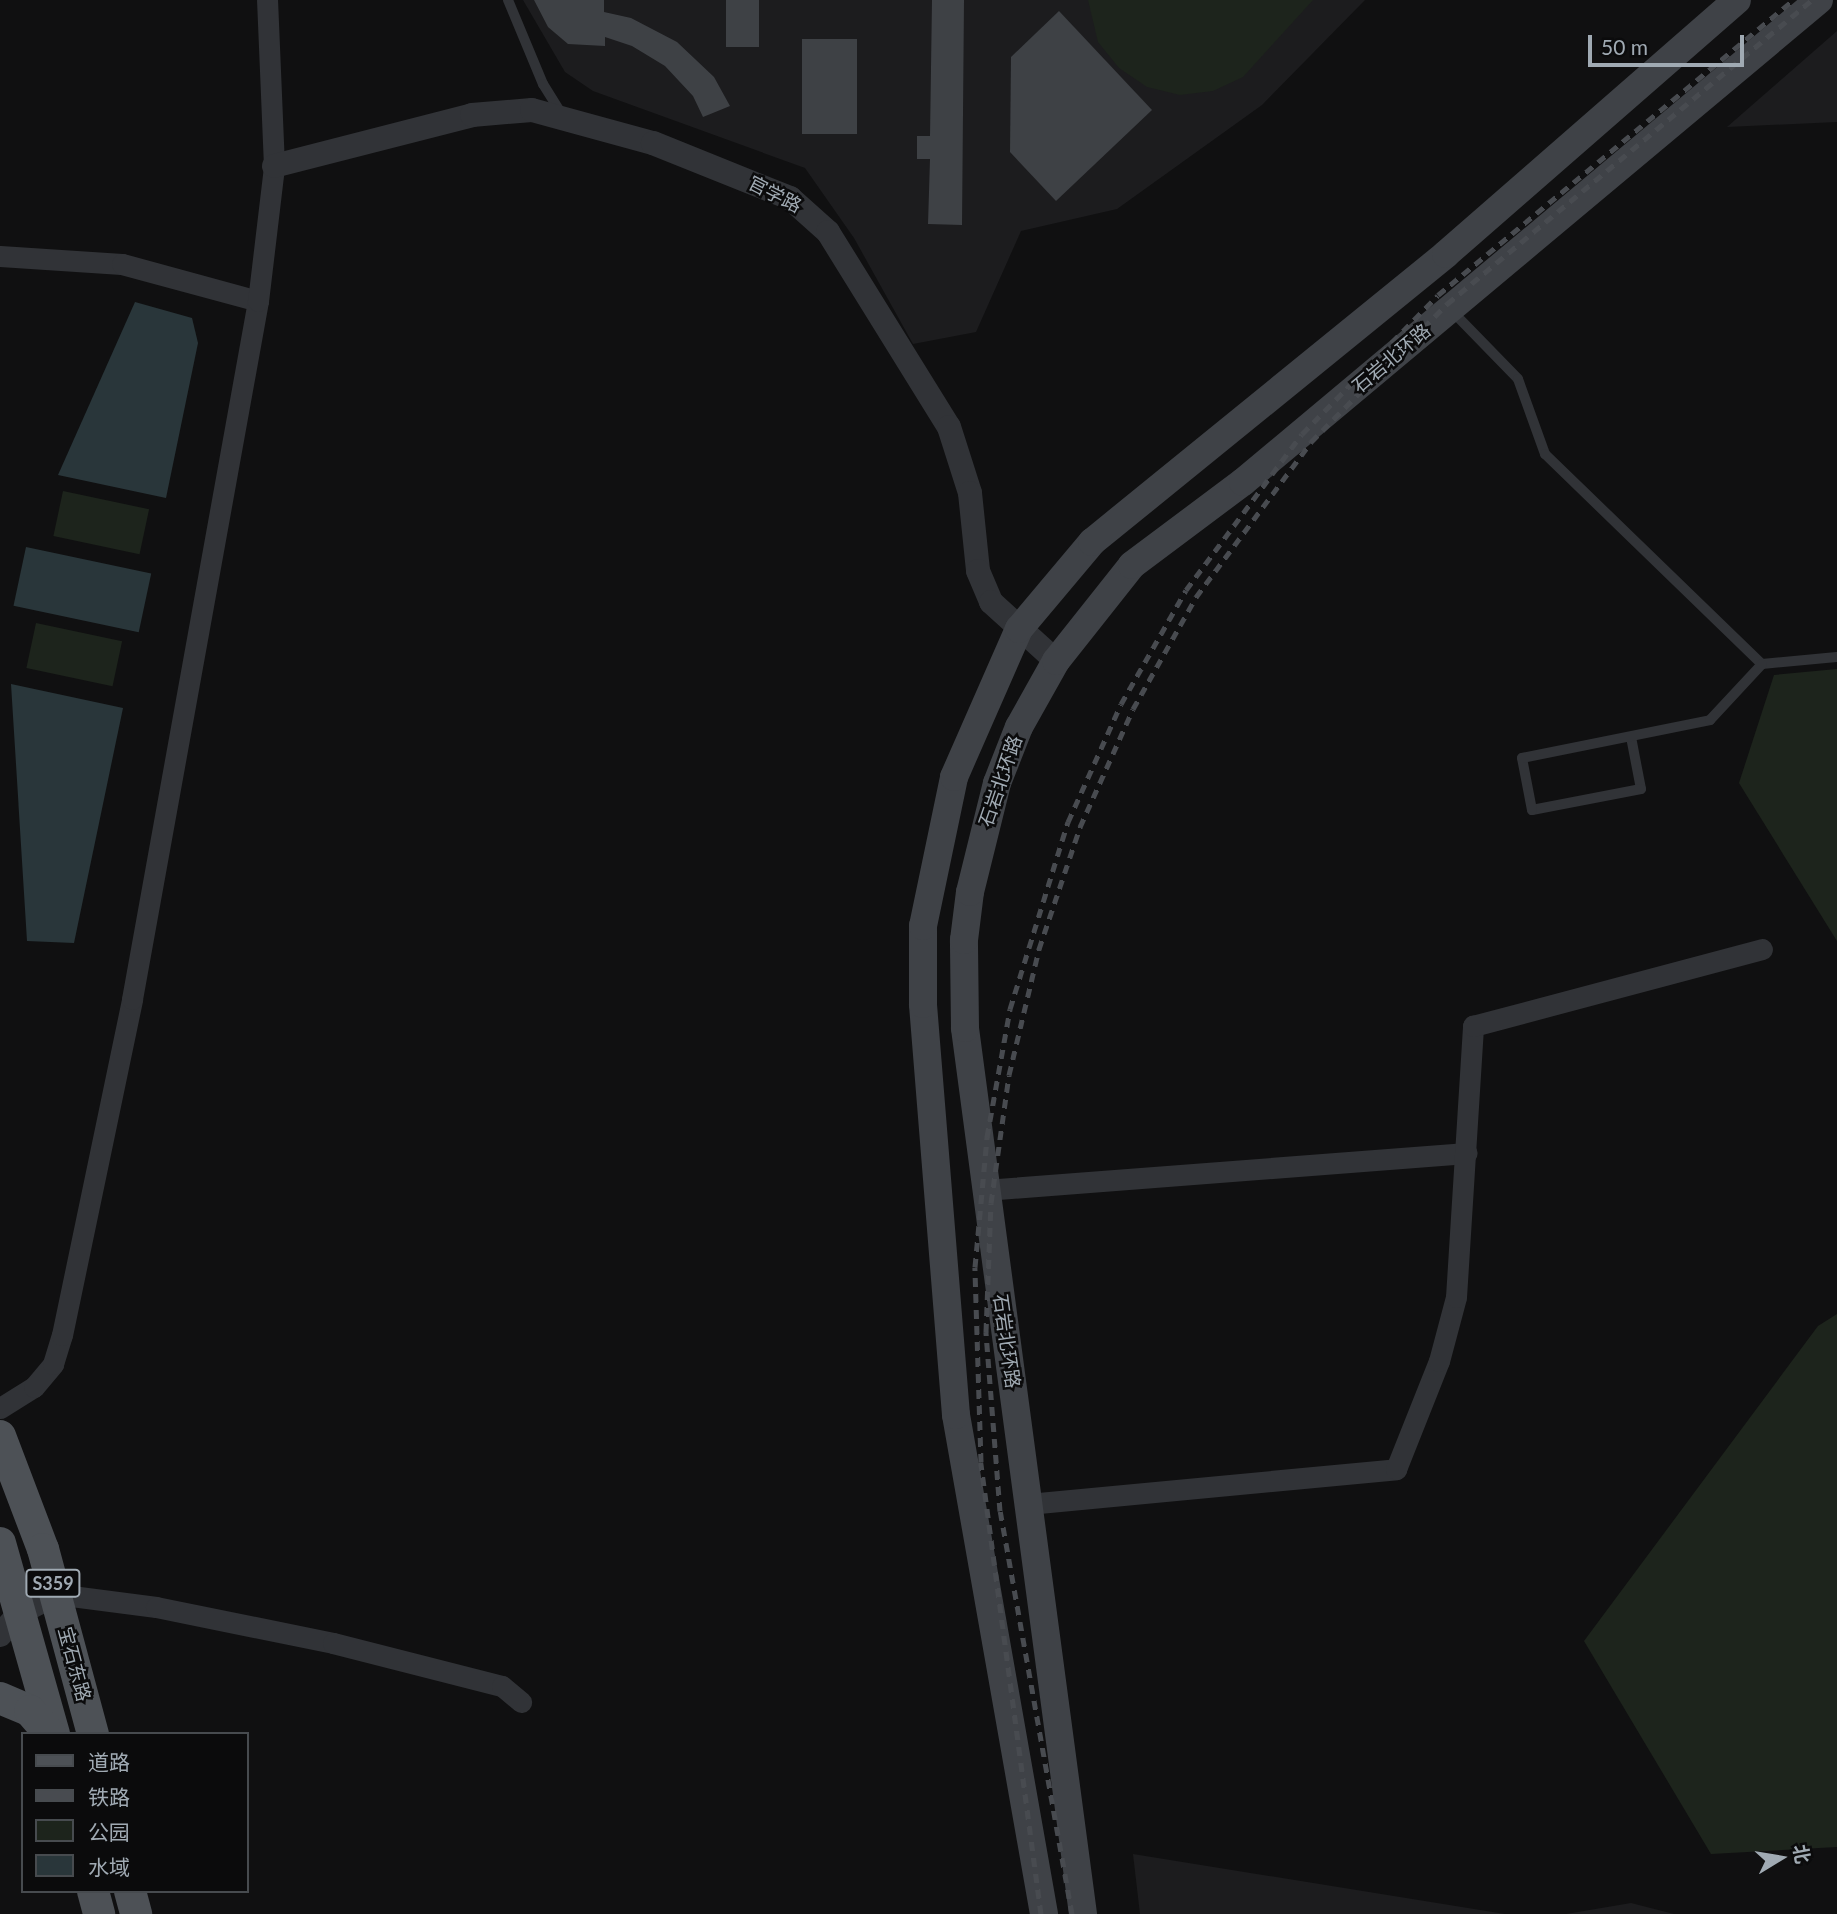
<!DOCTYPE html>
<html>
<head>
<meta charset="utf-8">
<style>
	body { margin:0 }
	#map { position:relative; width:1837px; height:1914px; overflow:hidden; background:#101011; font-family:Lato,"Noto Sans SC",sans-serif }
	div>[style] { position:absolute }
	.built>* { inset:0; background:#1c1c1e }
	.green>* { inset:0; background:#1d241c; transform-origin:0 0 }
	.water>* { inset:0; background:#29363a; transform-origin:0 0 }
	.building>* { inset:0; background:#3e4145; transform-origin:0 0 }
	.service>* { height:10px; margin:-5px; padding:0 5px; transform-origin:5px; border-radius:5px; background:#313337 }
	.minor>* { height:21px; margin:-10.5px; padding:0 10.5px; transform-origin:10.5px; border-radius:10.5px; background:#313337 }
	.tertiary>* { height:24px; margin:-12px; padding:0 12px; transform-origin:12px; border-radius:12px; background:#313337 }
	.secondary>* { height:28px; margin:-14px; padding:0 14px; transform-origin:14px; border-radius:14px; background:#3f4247 }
	.primary>* { height:32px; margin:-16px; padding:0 16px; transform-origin:16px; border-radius:16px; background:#4d5156 }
	.rail>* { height:5px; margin-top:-2.5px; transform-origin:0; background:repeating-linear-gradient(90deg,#484b50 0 9px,transparent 0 16px) }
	span { translate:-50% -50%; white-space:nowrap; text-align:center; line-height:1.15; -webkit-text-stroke:5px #0b0b0c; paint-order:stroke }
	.shield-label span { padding:2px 5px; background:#0b0b0c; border:2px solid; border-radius:5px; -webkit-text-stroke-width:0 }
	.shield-label { font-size:18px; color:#a0aab3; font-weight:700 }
	.street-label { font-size:19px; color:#a0aab3 }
	.legend { position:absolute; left:21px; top:1732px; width:228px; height:161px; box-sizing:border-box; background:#0b0b0c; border:2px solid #474b4f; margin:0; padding:9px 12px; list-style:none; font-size:21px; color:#a0aab3 }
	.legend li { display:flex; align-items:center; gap:14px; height:35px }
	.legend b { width:35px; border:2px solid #474b4f }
	.north { position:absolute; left:1746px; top:1823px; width:70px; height:70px; -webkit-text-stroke:5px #0b0b0c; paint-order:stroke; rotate:79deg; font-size:19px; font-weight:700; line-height:28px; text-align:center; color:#a0aab3 }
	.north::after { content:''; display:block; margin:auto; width:24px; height:32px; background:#a0aab3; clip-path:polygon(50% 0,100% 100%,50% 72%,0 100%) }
	.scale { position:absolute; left:1588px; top:35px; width:156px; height:32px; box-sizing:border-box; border:4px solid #a0aab3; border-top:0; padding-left:9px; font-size:21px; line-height:24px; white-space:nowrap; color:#a0aab3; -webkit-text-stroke:5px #0b0b0c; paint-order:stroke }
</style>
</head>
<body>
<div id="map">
	<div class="built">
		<i style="clip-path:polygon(523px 0,1365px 0,1262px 105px,1117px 209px,1021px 231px,976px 332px,913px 344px,854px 238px,805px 168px,593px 91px,565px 72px)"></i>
		<i style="clip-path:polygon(1837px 31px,1837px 122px,1727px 127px)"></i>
		<i style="clip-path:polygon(1133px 1854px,1505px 1914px,1140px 1914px)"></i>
		<i style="clip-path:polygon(1631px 1903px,1674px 1914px,1566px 1914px)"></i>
	</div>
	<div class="green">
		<i style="clip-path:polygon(1088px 0,1313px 0,1243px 77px,1213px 91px,1180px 95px,1147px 87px,1119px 68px,1098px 42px)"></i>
		<i style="left:63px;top:491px;width:88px;height:46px;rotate:12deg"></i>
		<i style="left:36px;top:623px;width:88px;height:46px;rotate:12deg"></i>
		<i style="clip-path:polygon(1837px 669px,1837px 941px,1739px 783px,1774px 675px)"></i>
		<i style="clip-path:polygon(1837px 1314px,1837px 1847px,1711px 1854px,1584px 1641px,1818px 1326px)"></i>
	</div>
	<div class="water">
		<i style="clip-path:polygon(135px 302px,192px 318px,198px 343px,166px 498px,58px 475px)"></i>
		<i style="left:26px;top:547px;width:128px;height:60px;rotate:12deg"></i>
		<i style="clip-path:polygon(11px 684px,123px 708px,74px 943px,27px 941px)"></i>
	</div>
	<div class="building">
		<i style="clip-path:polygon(534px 0,604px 0,604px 12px,631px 18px,677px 42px,714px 77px,730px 106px,703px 117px,693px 96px,665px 66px,632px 46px,605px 37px,605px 46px,568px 44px,548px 27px)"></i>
		<i style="left:726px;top:0;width:33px;height:47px"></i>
		<i style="clip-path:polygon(932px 0,964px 0,962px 225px,928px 224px,930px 159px,917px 159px,917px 136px,930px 136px)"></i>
		<i style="clip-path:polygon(1059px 11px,1152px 110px,1056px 201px,1010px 152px,1011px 57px)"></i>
		<i style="left:802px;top:39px;width:55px;height:95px"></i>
	</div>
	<div class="service">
		<i style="left:508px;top:0;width:91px;rotate:67.4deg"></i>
		<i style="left:543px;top:84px;width:36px;rotate:58deg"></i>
		<i style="left:1451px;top:310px;width:96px;rotate:45.8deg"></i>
		<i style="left:1518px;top:379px;width:80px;rotate:70.2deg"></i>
		<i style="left:1545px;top:454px;width:302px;rotate:44.1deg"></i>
		<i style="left:1762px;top:664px;width:75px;rotate:-5.3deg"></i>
		<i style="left:1631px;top:737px;width:53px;rotate:79.1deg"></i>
		<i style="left:1641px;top:789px;width:111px;rotate:169.1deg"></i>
		<i style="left:1532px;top:810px;width:53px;rotate:-100.9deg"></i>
		<i style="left:1522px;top:758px;width:192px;rotate:-11.4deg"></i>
		<i style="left:1710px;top:720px;width:76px;rotate:-47.1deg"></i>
	</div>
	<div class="minor">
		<i style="left:0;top:256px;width:122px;rotate:3.8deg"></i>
		<i style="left:122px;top:264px;width:141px;rotate:15.2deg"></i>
		<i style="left:985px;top:1190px;width:483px;rotate:-4.4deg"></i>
		<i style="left:0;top:1408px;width:40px;rotate:-32deg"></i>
		<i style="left:34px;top:1387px;width:30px;rotate:-50deg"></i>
		<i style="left:53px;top:1364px;width:30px;rotate:-73deg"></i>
		<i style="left:62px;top:1335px;width:343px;rotate:-78.2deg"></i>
		<i style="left:132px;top:999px;width:709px;rotate:-79.77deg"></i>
		<i style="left:258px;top:301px;width:136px;rotate:-83.2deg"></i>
		<i style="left:274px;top:166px;width:166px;rotate:-92.4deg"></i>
		<i style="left:1028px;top:1504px;width:370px;rotate:-5.4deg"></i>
		<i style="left:1396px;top:1469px;width:116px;rotate:-68.3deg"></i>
		<i style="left:1439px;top:1361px;width:66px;rotate:-75.1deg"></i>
		<i style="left:1456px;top:1297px;width:272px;rotate:-86.4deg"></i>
		<i style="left:1473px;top:1026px;width:299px;rotate:-14.9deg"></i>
		<i style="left:56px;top:1594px;width:101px;rotate:7.4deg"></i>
		<i style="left:156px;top:1607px;width:181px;rotate:11.5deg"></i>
		<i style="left:333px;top:1643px;width:174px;rotate:14.3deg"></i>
		<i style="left:502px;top:1686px;width:25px;rotate:40deg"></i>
	</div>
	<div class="tertiary">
		<i style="left:274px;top:166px;width:204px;rotate:-14.4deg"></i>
		<i style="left:472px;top:115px;width:60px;rotate:-4.8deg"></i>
		<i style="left:532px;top:110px;width:125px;rotate:15.3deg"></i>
		<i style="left:653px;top:143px;width:148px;rotate:21.9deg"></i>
		<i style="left:790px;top:198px;width:51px;rotate:41.8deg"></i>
		<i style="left:828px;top:232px;width:229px;rotate:58.2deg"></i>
		<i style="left:949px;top:427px;width:69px;rotate:72.3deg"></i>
		<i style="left:970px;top:493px;width:78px;rotate:84.1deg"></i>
		<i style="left:978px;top:571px;width:34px;rotate:67deg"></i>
		<i style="left:991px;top:602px;width:88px;rotate:42.2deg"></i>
		<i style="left:0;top:1635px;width:31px;rotate:-48deg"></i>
		<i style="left:21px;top:1612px;width:39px;rotate:-27deg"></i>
	</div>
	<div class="secondary">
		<i style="left:1044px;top:1914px;width:507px;rotate:-100deg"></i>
		<i style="left:956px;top:1415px;width:412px;rotate:-94.6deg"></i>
		<i style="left:923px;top:1004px;width:78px;rotate:-90deg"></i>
		<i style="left:923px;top:926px;width:152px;rotate:-78.2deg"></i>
		<i style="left:954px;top:777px;width:162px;rotate:-66.3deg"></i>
		<i style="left:1019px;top:629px;width:114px;rotate:-50deg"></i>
		<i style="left:1092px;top:542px;width:456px;rotate:-39.1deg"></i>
		<i style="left:1446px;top:254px;width:386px;rotate:-41.1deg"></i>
		<i style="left:1083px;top:1914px;width:894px;rotate:-97.59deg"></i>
		<i style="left:965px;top:1028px;width:88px;rotate:-90.7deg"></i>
		<i style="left:964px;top:940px;width:48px;rotate:-82.9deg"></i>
		<i style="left:970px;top:892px;width:112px;rotate:-76.1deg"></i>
		<i style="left:997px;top:783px;width:60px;rotate:-68.6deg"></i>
		<i style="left:1019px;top:727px;width:76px;rotate:-60.7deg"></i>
		<i style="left:1056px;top:661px;width:122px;rotate:-51.6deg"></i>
		<i style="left:1132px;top:565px;width:139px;rotate:-36.8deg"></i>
		<i style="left:1243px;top:482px;width:751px;rotate:-39.92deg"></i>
	</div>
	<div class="primary">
		<i style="left:0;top:1436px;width:121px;rotate:69.2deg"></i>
		<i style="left:43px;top:1549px;width:192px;rotate:74.9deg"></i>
		<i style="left:0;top:1543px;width:198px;rotate:74.2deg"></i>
		<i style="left:0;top:1698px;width:33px;rotate:23deg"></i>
		<i style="left:30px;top:1711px;width:30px;rotate:49deg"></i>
		<i style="left:93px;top:1891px;width:24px;rotate:75deg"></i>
		<i style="left:130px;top:1891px;width:24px;rotate:75deg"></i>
	</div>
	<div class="rail">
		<i style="left:1041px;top:1914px;width:456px;rotate:-97.6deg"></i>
		<i style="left:981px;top:1462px;width:195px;rotate:-91.8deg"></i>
		<i style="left:975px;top:1267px;width:131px;rotate:-84.7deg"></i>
		<i style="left:987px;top:1137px;width:130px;rotate:-79.8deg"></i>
		<i style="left:1010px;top:1009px;width:196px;rotate:-72.8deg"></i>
		<i style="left:1068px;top:822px;width:129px;rotate:-65.8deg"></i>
		<i style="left:1121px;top:704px;width:131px;rotate:-60.3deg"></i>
		<i style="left:1186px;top:590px;width:194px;rotate:-53.4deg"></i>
		<i style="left:1302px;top:434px;width:194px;rotate:-45.6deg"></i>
		<i style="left:1438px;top:295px;width:462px;rotate:-39.7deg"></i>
		<i style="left:1072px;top:1914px;width:409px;rotate:-100.1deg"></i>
		<i style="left:1000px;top:1511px;width:180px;rotate:-94.5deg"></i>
		<i style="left:986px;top:1332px;width:129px;rotate:-87.8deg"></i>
		<i style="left:991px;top:1203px;width:129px;rotate:-82deg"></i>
		<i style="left:1009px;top:1075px;width:130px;rotate:-76.6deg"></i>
		<i style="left:1039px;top:949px;width:129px;rotate:-71.4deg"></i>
		<i style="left:1080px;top:827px;width:129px;rotate:-65.8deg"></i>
		<i style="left:1133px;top:709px;width:129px;rotate:-60.6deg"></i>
		<i style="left:1196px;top:597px;width:193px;rotate:-53.4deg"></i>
		<i style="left:1311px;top:442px;width:194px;rotate:-45.4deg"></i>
		<i style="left:1447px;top:304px;width:475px;rotate:-39.8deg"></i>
	</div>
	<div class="shield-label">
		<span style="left:53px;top:1583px">S359</span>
	</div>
	<div class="street-label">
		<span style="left:775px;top:194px;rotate:27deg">官学路</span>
		<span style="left:1391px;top:358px;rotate:-40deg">石岩北环路</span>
		<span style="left:1000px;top:781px;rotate:-71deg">石岩北环路</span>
		<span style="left:1007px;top:1341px;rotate:82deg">石岩北环路</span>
		<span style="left:75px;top:1664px;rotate:75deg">宝石东路</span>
	</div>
	<ul class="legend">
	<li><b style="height:9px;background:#4d5156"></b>道路</li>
	<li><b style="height:9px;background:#484b50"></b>铁路</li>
	<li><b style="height:19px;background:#1d241c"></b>公园</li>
	<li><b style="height:19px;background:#29363a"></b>水域</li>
	</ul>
	<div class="north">北</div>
	<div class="scale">50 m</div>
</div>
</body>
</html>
